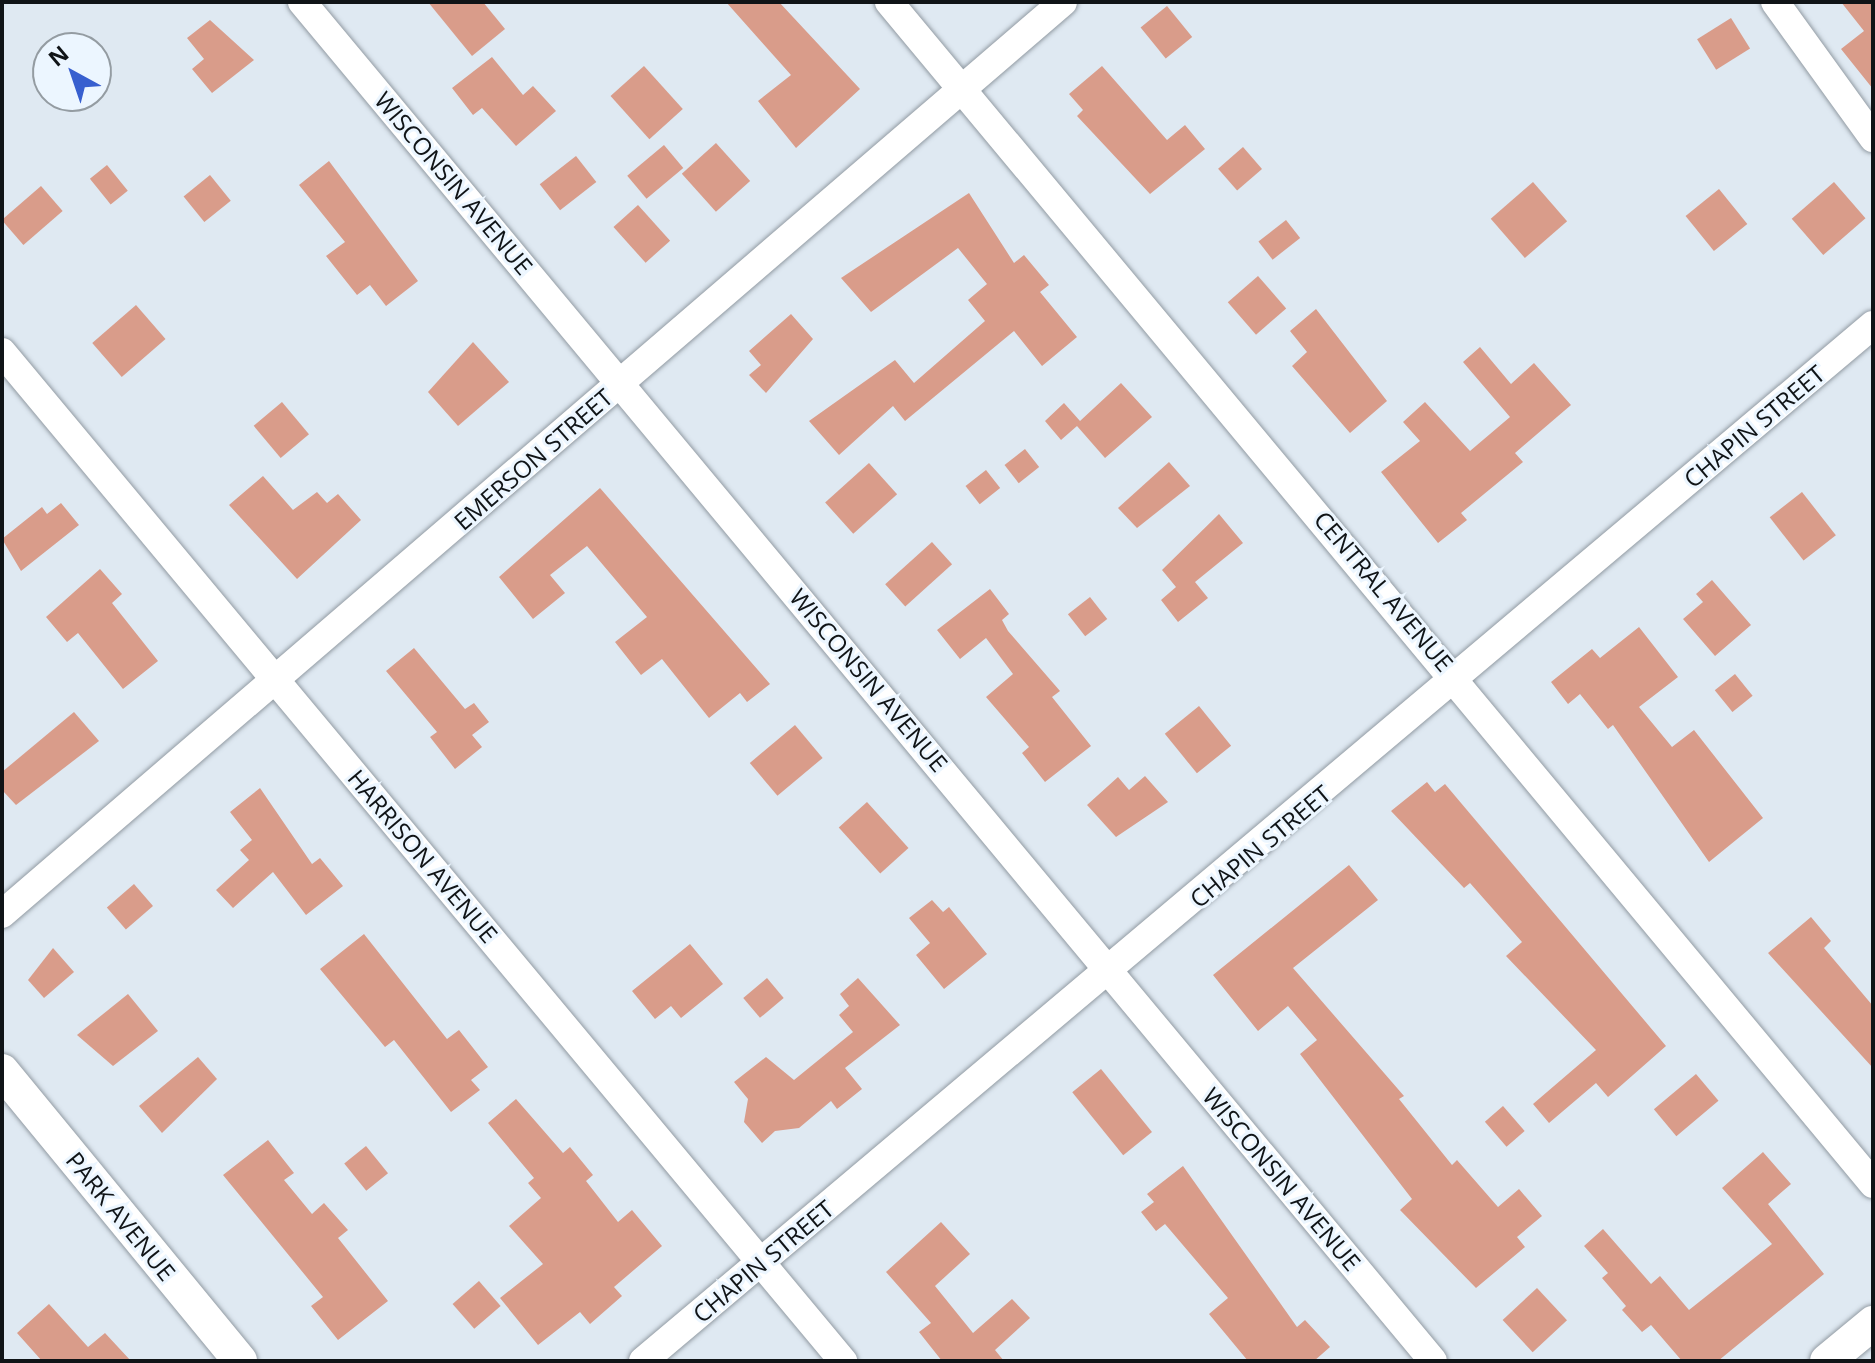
<!DOCTYPE html>
<html>
<head>
<meta charset="utf-8">
<style>
	body { margin:0 }
	#map { position:relative; width:1875px; height:1363px; overflow:hidden; background:#dfe9f2; font-family:"Open Sans",sans-serif }
	div>[style] { position:absolute }
	.building>* { inset:0; background:#d99c8a; transform-origin:0 0 }
	.roads { filter:drop-shadow(0 0 2px #929ba3) drop-shadow(0 0 2px #929ba3) }
	.minor>* { height:28px; margin:-14px; padding:0 14px; transform-origin:14px; border-radius:14px; background:#fff }
	.tertiary>* { height:34px; margin:-17px; padding:0 17px; transform-origin:17px; border-radius:17px; background:#fff }
	span { translate:-50% -50%; white-space:nowrap; text-align:center; line-height:1.15; -webkit-text-stroke:6px #ecf6ff; paint-order:stroke }
	.street-label { font-size:24px; color:#101417 }
	.frame { position:absolute; inset:0; border:4px solid #101417; pointer-events:none }
	.north { position:absolute; left:32px; top:32px; width:80px; height:80px; box-sizing:border-box; background:#ecf6ff; border:2px solid #949ca2; border-radius:50%; rotate:320deg; font-size:22px; font-weight:700; line-height:32px; text-align:center; color:#101417 }
	.north::after { content:''; display:block; margin:auto; width:28px; height:36px; background:#375fcf; clip-path:polygon(50% 0,100% 100%,50% 72%,0 100%) }
</style>
</head>
<body>
<div id="map">
	<div class="building">
		<i style="clip-path:polygon(428px 2px,483px 2px,505px 29px,472px 56px)"></i>
		<i style="clip-path:polygon(726px 2px,779px 2px,860px 89px,796px 148px,758px 101px,791px 75px)"></i>
		<i style="clip-path:polygon(1841px 2px,1873px 2px,1873px 89px,1841px 49px,1864px 31px)"></i>
		<i style="left:1167px;top:6px;width:40px;height:34px;rotate:51deg"></i>
		<i style="left:1731px;top:18px;width:36px;height:40px;rotate:58deg"></i>
		<i style="clip-path:polygon(210px 20px,254px 60px,212px 93px,192px 69px,204px 59px,187px 38px)"></i>
		<i style="clip-path:polygon(492px 57px,523px 95px,533px 86px,556px 111px,516px 146px,482px 108px,473px 115px,452px 88px)"></i>
		<i style="left:644px;top:66px;width:58px;height:45px;rotate:48deg"></i>
		<i style="clip-path:polygon(1102px 66px,1167px 140px,1185px 125px,1205px 149px,1150px 194px,1077px 116px,1083px 110px,1069px 94px)"></i>
		<i style="left:716px;top:143px;width:51px;height:46px;rotate:48deg"></i>
		<i style="left:664px;top:145px;width:30px;height:48px;rotate:50deg"></i>
		<i style="left:1243px;top:147px;width:29px;height:33px;rotate:49deg"></i>
		<i style="left:576px;top:156px;width:33px;height:46px;rotate:52deg"></i>
		<i style="clip-path:polygon(329px 161px,418px 281px,386px 306px,370px 285px,357px 295px,326px 256px,345px 242px,299px 185px)"></i>
		<i style="left:107px;top:165px;width:33px;height:22px;rotate:51deg"></i>
		<i style="left:210px;top:175px;width:33px;height:34px;rotate:51deg"></i>
		<i style="left:1533px;top:182px;width:52px;height:56px;rotate:49deg"></i>
		<i style="left:1834px;top:182px;width:48px;height:56px;rotate:49deg"></i>
		<i style="left:41px;top:186px;width:33px;height:52px;rotate:49deg"></i>
		<i style="left:1719px;top:189px;width:45px;height:43px;rotate:51deg"></i>
		<i style="clip-path:polygon(969px 193px,1014px 263px,1024px 255px,1049px 285px,1040px 292px,1077px 337px,1042px 366px,1014px 331px,905px 421px,893px 406px,839px 455px,809px 421px,895px 360px,914px 383px,985px 321px,968px 300px,987px 284px,958px 248px,871px 312px,841px 278px)"></i>
		<i style="left:638px;top:205px;width:48px;height:33px;rotate:48deg"></i>
		<i style="left:1286px;top:220px;width:23px;height:35px;rotate:52deg"></i>
		<i style="left:1258px;top:276px;width:43px;height:40px;rotate:49deg"></i>
		<i style="left:136px;top:305px;width:45px;height:58px;rotate:49deg"></i>
		<i style="clip-path:polygon(1316px 309px,1387px 401px,1350px 433px,1292px 366px,1307px 352px,1290px 331px)"></i>
		<i style="clip-path:polygon(791px 314px,813px 339px,766px 393px,749px 375px,761px 365px,749px 351px)"></i>
		<i style="clip-path:polygon(473px 342px,509px 382px,458px 426px,428px 392px)"></i>
		<i style="clip-path:polygon(1480px 347px,1511px 384px,1534px 363px,1571px 405px,1515px 453px,1523px 462px,1461px 513px,1467px 520px,1438px 543px,1381px 472px,1420px 441px,1403px 422px,1425px 402px,1470px 451px,1510px 417px,1463px 362px)"></i>
		<i style="clip-path:polygon(1121px 383px,1152px 417px,1105px 458px,1077px 426px,1061px 440px,1045px 421px,1064px 403px,1080px 421px)"></i>
		<i style="left:282px;top:402px;width:42px;height:37px;rotate:50deg"></i>
		<i style="left:1025px;top:449px;width:23px;height:26px;rotate:52deg"></i>
		<i style="clip-path:polygon(1169px 462px,1190px 486px,1137px 528px,1118px 508px)"></i>
		<i style="left:869px;top:463px;width:42px;height:59px;rotate:48deg"></i>
		<i style="left:986px;top:470px;width:23px;height:26px;rotate:52deg"></i>
		<i style="clip-path:polygon(263px 476px,293px 510px,317px 492px,327px 503px,338px 494px,361px 520px,297px 579px,229px 505px)"></i>
		<i style="clip-path:polygon(600px 488px,770px 684px,747px 702px,740px 693px,709px 718px,662px 659px,641px 675px,615px 642px,647px 617px,587px 546px,550px 575px,565px 593px,533px 619px,499px 577px)"></i>
		<i style="left:1802px;top:492px;width:55px;height:41px;rotate:52deg"></i>
		<i style="clip-path:polygon(61px 503px,79px 525px,21px 571px,2px 539px,42px 507px,47px 514px)"></i>
		<i style="clip-path:polygon(1219px 514px,1243px 543px,1195px 582px,1208px 598px,1178px 622px,1161px 600px,1176px 587px,1162px 570px)"></i>
		<i style="left:932px;top:542px;width:30px;height:63px;rotate:48deg"></i>
		<i style="clip-path:polygon(100px 569px,122px 594px,112px 603px,158px 661px,123px 689px,78px 633px,67px 642px,46px 617px)"></i>
		<i style="clip-path:polygon(1712px 580px,1751px 625px,1715px 656px,1683px 619px,1703px 602px,1696px 594px)"></i>
		<i style="clip-path:polygon(990px 589px,1009px 614px,1002px 620px,1008px 631px,1060px 691px,1052px 697px,1091px 746px,1045px 782px,1022px 753px,1029px 747px,986px 697px,1013px 674px,986px 638px,960px 659px,937px 630px)"></i>
		<i style="left:1090px;top:597px;width:28px;height:28px;rotate:52deg"></i>
		<i style="clip-path:polygon(1639px 627px,1678px 677px,1639px 707px,1672px 747px,1694px 730px,1763px 818px,1709px 862px,1613px 725px,1608px 729px,1580px 694px,1568px 704px,1551px 682px,1592px 649px,1600px 658px)"></i>
		<i style="clip-path:polygon(414px 648px,465px 709px,474px 703px,489px 722px,472px 735px,482px 747px,455px 769px,430px 737px,437px 732px,386px 671px)"></i>
		<i style="left:1735px;top:674px;width:28px;height:26px;rotate:51deg"></i>
		<i style="left:1199px;top:706px;width:51px;height:44px;rotate:51deg"></i>
		<i style="clip-path:polygon(74px 712px,99px 741px,16px 805px,2px 790px,2px 772px)"></i>
		<i style="left:795px;top:725px;width:43px;height:59px;rotate:50deg"></i>
		<i style="clip-path:polygon(1145px 776px,1168px 802px,1116px 837px,1087px 805px,1118px 777px,1129px 790px)"></i>
		<i style="clip-path:polygon(1427px 782px,1435px 792px,1445px 784px,1666px 1046px,1608px 1097px,1596px 1083px,1549px 1123px,1533px 1104px,1596px 1050px,1506px 956px,1522px 942px,1470px 883px,1464px 888px,1391px 811px)"></i>
		<i style="clip-path:polygon(260px 788px,312px 864px,320px 858px,343px 886px,306px 915px,273px 872px,233px 908px,216px 890px,249px 860px,240px 850px,252px 840px,230px 812px)"></i>
		<i style="left:867px;top:802px;width:62px;height:38px;rotate:48deg"></i>
		<i style="clip-path:polygon(1349px 865px,1378px 900px,1293px 968px,1404px 1096px,1399px 1099px,1452px 1165px,1457px 1160px,1498px 1207px,1519px 1189px,1542px 1216px,1517px 1237px,1525px 1247px,1476px 1288px,1400px 1210px,1412px 1199px,1300px 1054px,1317px 1040px,1288px 1006px,1258px 1031px,1213px 975px)"></i>
		<i style="left:134px;top:884px;width:29px;height:36px;rotate:49deg"></i>
		<i style="clip-path:polygon(932px 900px,943px 912px,949px 907px,987px 954px,944px 989px,916px 955px,930px 943px,909px 918px)"></i>
		<i style="clip-path:polygon(1811px 917px,1831px 941px,1824px 948px,1873px 1006px,1873px 1068px,1768px 953px)"></i>
		<i style="clip-path:polygon(364px 934px,447px 1039px,459px 1030px,488px 1067px,471px 1080px,480px 1090px,451px 1112px,394px 1040px,385px 1047px,320px 969px)"></i>
		<i style="clip-path:polygon(690px 944px,723px 984px,681px 1018px,671px 1006px,655px 1019px,632px 991px)"></i>
		<i style="clip-path:polygon(53px 948px,74px 972px,44px 998px,28px 980px)"></i>
		<i style="left:767px;top:978px;width:26px;height:31px;rotate:50deg"></i>
		<i style="clip-path:polygon(858px 978px,900px 1025px,845px 1068px,862px 1089px,837px 1109px,831px 1101px,799px 1128px,775px 1131px,762px 1143px,744px 1122px,748px 1099px,734px 1082px,766px 1057px,794px 1080px,853px 1032px,839px 1015px,849px 1006px,840px 994px)"></i>
		<i style="clip-path:polygon(128px 994px,158px 1031px,113px 1066px,77px 1035px)"></i>
		<i style="clip-path:polygon(198px 1057px,217px 1079px,162px 1133px,139px 1106px)"></i>
		<i style="left:1101px;top:1069px;width:81px;height:37px;rotate:51deg"></i>
		<i style="left:1696px;top:1074px;width:35px;height:55px;rotate:50deg"></i>
		<i style="clip-path:polygon(516px 1099px,563px 1153px,570px 1147px,593px 1175px,586px 1181px,618px 1222px,632px 1210px,662px 1246px,614px 1287px,622px 1296px,590px 1324px,580px 1312px,538px 1345px,500px 1298px,543px 1264px,509px 1226px,541px 1198px,528px 1183px,534px 1178px,488px 1123px)"></i>
		<i style="left:1503px;top:1106px;width:33px;height:24px;rotate:49deg"></i>
		<i style="clip-path:polygon(268px 1140px,294px 1173px,284px 1180px,312px 1214px,324px 1203px,348px 1230px,338px 1238px,388px 1301px,338px 1340px,311px 1306px,323px 1297px,223px 1175px)"></i>
		<i style="left:366px;top:1146px;width:35px;height:28px;rotate:51deg"></i>
		<i style="clip-path:polygon(1763px 1152px,1791px 1184px,1768px 1204px,1824px 1274px,1718px 1361px,1682px 1361px,1651px 1325px,1642px 1332px,1622px 1310px,1626px 1306px,1602px 1278px,1608px 1273px,1584px 1246px,1603px 1229px,1651px 1284px,1660px 1276px,1689px 1310px,1772px 1244px,1722px 1188px)"></i>
		<i style="clip-path:polygon(1183px 1166px,1297px 1327px,1305px 1320px,1330px 1347px,1314px 1361px,1248px 1361px,1209px 1314px,1228px 1298px,1165px 1224px,1156px 1231px,1141px 1212px,1154px 1202px,1147px 1194px)"></i>
		<i style="clip-path:polygon(941px 1222px,970px 1254px,935px 1286px,973px 1333px,1012px 1299px,1030px 1318px,995px 1350px,1004px 1361px,942px 1361px,919px 1332px,931px 1323px,886px 1272px)"></i>
		<i style="left:479px;top:1281px;width:33px;height:35px;rotate:49deg"></i>
		<i style="left:1537px;top:1288px;width:44px;height:47px;rotate:47deg"></i>
		<i style="clip-path:polygon(49px 1304px,88px 1347px,105px 1333px,131px 1361px,42px 1361px,17px 1333px)"></i>
	</div>
	<div class="roads">
		<div class="minor">
			<i style="left:302px;top:2px;width:1768px;rotate:50.23deg"></i>
			<i style="left:889px;top:2px;width:1538px;rotate:50.22deg"></i>
			<i style="left:1775px;top:2px;width:168px;rotate:54.2deg"></i>
			<i style="left:2px;top:352px;width:1314px;rotate:50.19deg"></i>
			<i style="left:2px;top:914px;width:1399px;rotate:-40.68deg"></i>
			<i style="left:643px;top:1361px;width:1608px;rotate:-40.11deg"></i>
		</div>
		<div class="tertiary">
			<i style="left:2px;top:1071px;width:375px;rotate:50.6deg"></i>
			<i style="left:1827px;top:1361px;width:60px;rotate:-39.6deg"></i>
		</div>
	</div>
	<div class="street-label">
		<span style="left:454px;top:183px;rotate:50deg">WISCONSIN AVENUE</span>
		<span style="left:1754px;top:426px;rotate:-40deg">CHAPIN STREET</span>
		<span style="left:533px;top:459px;rotate:-41deg">EMERSON STREET</span>
		<span style="left:1384px;top:591px;rotate:50deg">CENTRAL AVENUE</span>
		<span style="left:869px;top:680px;rotate:50deg">WISCONSIN AVENUE</span>
		<span style="left:1260px;top:846px;rotate:-40deg">CHAPIN STREET</span>
		<span style="left:423px;top:856px;rotate:50deg">HARRISON AVENUE</span>
		<span style="left:1282px;top:1179px;rotate:50deg">WISCONSIN AVENUE</span>
		<span style="left:121px;top:1216px;rotate:51deg">PARK AVENUE</span>
		<span style="left:763px;top:1261px;rotate:-40deg">CHAPIN STREET</span>
	</div>
	<div class="frame"></div>
	<div class="north">N</div>
</div>
</body>
</html>
